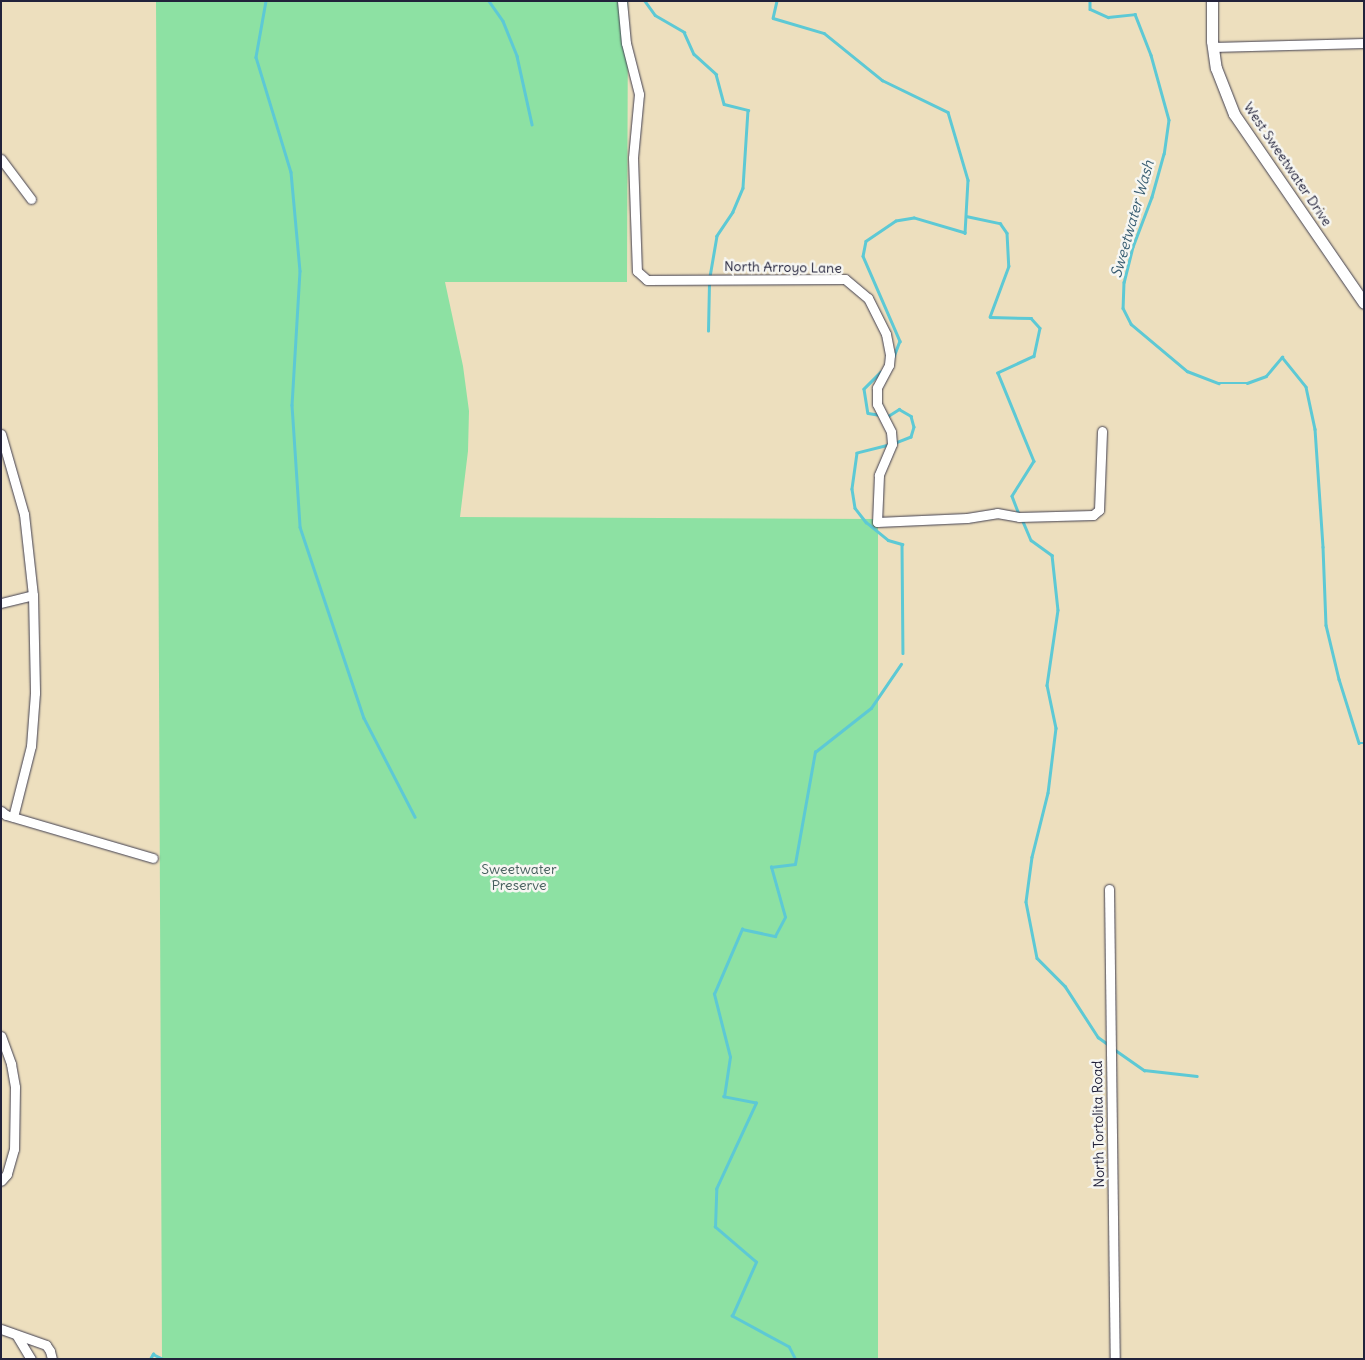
<!DOCTYPE html>
<html>
<head>
<meta charset="utf-8">
<style>
	body { margin:0 }
	#map { position:relative; width:1365px; height:1360px; overflow:hidden; background:#eddfbe; font-family:Delius,sans-serif }
	div>[style] { position:absolute }
	.green>* { inset:0; background:#8de1a3 }
	.stream>* { height:2.5px; margin:-1.25px; padding:0 1.25px; transform-origin:1.25px; border-radius:1.25px; background:#5dc9d5 }
	.roads { filter:drop-shadow(0 0 1px #403e4f) drop-shadow(0 0 1px #403e4f) }
	.minor>* { height:9px; margin:-4.5px; padding:0 4.5px; transform-origin:4.5px; border-radius:4.5px; background:#fff }
	.tertiary>* { height:11px; margin:-5.5px; padding:0 5.5px; transform-origin:5.5px; border-radius:5.5px; background:#fff }
	span { translate:-50% -50%; white-space:nowrap; text-align:center; line-height:1.15; -webkit-text-stroke:5px #f6f6f2; paint-order:stroke }
	.street-label { font-size:14px; color:#22223b }
	.park-label { font-size:14px; color:#425b5a }
	.water-label { font-size:15px; color:#375c71; font-style:italic }
	.frame { position:absolute; inset:0; border:2px solid #22223b; pointer-events:none }
</style>
</head>
<body>
<div id="map">
	<div class="green">
		<i style="clip-path:polygon(156px 1px,628px 1px,627px 282px,445px 282px,463px 366px,469px 411px,468px 451px,460px 517px,878px 519px,878px 1359px,162px 1359px)"></i>
	</div>
	<div class="stream">
		<i style="left:266px;top:1px;width:57px;rotate:100.1deg"></i>
		<i style="left:256px;top:57px;width:120px;rotate:73.1deg"></i>
		<i style="left:291px;top:172px;width:99px;rotate:84.8deg"></i>
		<i style="left:300px;top:271px;width:134px;rotate:93.4deg"></i>
		<i style="left:292px;top:405px;width:122px;rotate:86.2deg"></i>
		<i style="left:300px;top:527px;width:201px;rotate:71.5deg"></i>
		<i style="left:364px;top:718px;width:111px;rotate:62.7deg"></i>
		<i style="left:489px;top:1px;width:24px;rotate:55deg"></i>
		<i style="left:503px;top:21px;width:38px;rotate:68deg"></i>
		<i style="left:517px;top:56px;width:70px;rotate:77.6deg"></i>
		<i style="left:645px;top:1px;width:17px;rotate:54deg"></i>
		<i style="left:655px;top:15px;width:34px;rotate:30deg"></i>
		<i style="left:684px;top:32px;width:24px;rotate:66deg"></i>
		<i style="left:694px;top:54px;width:30px;rotate:42deg"></i>
		<i style="left:716px;top:74px;width:31px;rotate:75deg"></i>
		<i style="left:724px;top:104px;width:25px;rotate:14deg"></i>
		<i style="left:748px;top:110px;width:78px;rotate:93.7deg"></i>
		<i style="left:743px;top:188px;width:26px;rotate:113deg"></i>
		<i style="left:733px;top:212px;width:29px;rotate:124deg"></i>
		<i style="left:717px;top:236px;width:42px;rotate:99.7deg"></i>
		<i style="left:777px;top:1px;width:17px;rotate:103deg"></i>
		<i style="left:773px;top:18px;width:53px;rotate:16.4deg"></i>
		<i style="left:824px;top:33px;width:75px;rotate:39deg"></i>
		<i style="left:882px;top:80px;width:73px;rotate:25.9deg"></i>
		<i style="left:948px;top:112px;width:71px;rotate:73.6deg"></i>
		<i style="left:968px;top:180px;width:53px;rotate:93.2deg"></i>
		<i style="left:965px;top:233px;width:53px;rotate:-163.6deg"></i>
		<i style="left:914px;top:218px;width:18px;rotate:171deg"></i>
		<i style="left:896px;top:221px;width:36px;rotate:146deg"></i>
		<i style="left:866px;top:241px;width:15px;rotate:101deg"></i>
		<i style="left:863px;top:256px;width:93px;rotate:66.5deg"></i>
		<i style="left:900px;top:341px;width:19px;rotate:111deg"></i>
		<i style="left:1090px;top:1px;width:8px;rotate:90deg"></i>
		<i style="left:1090px;top:9px;width:20px;rotate:24deg"></i>
		<i style="left:1108px;top:17px;width:27px;rotate:-6deg"></i>
		<i style="left:1135px;top:14px;width:44px;rotate:68.7deg"></i>
		<i style="left:1151px;top:55px;width:67px;rotate:74.5deg"></i>
		<i style="left:1169px;top:120px;width:34px;rotate:98deg"></i>
		<i style="left:1164px;top:154px;width:45px;rotate:105.6deg"></i>
		<i style="left:1152px;top:197px;width:53px;rotate:110.8deg"></i>
		<i style="left:1133px;top:247px;width:36px;rotate:104deg"></i>
		<i style="left:1124px;top:282px;width:26px;rotate:92deg"></i>
		<i style="left:1123px;top:308px;width:18px;rotate:63deg"></i>
		<i style="left:1131px;top:324px;width:73px;rotate:40deg"></i>
		<i style="left:1187px;top:371px;width:34px;rotate:21deg"></i>
		<i style="left:1219px;top:383px;width:28px"></i>
		<i style="left:1247px;top:383px;width:20px;rotate:-20deg"></i>
		<i style="left:1266px;top:376px;width:25px;rotate:-50deg"></i>
		<i style="left:1282px;top:357px;width:38px;rotate:51deg"></i>
		<i style="left:1306px;top:387px;width:43px;rotate:77.9deg"></i>
		<i style="left:1315px;top:429px;width:118px;rotate:86.1deg"></i>
		<i style="left:1323px;top:547px;width:78px;rotate:87.8deg"></i>
		<i style="left:1326px;top:625px;width:56px;rotate:76.5deg"></i>
		<i style="left:1339px;top:679px;width:67px;rotate:72.6deg"></i>
		<i style="left:1359px;top:743px;width:5px"></i>
		<i style="left:966px;top:216px;width:35px;rotate:12deg"></i>
		<i style="left:1000px;top:223px;width:12px;rotate:55deg"></i>
		<i style="left:1007px;top:233px;width:33px;rotate:87deg"></i>
		<i style="left:1009px;top:266px;width:54px;rotate:110.4deg"></i>
		<i style="left:990px;top:317px;width:41px;rotate:1.4deg"></i>
		<i style="left:1031px;top:318px;width:13px;rotate:48deg"></i>
		<i style="left:1040px;top:328px;width:29px;rotate:102deg"></i>
		<i style="left:1034px;top:356px;width:40px;rotate:155deg"></i>
		<i style="left:998px;top:373px;width:95px;rotate:67.8deg"></i>
		<i style="left:1034px;top:461px;width:41px;rotate:122.2deg"></i>
		<i style="left:1012px;top:496px;width:19px;rotate:69deg"></i>
		<i style="left:708px;top:331px;width:48px;rotate:-88.8deg"></i>
		<i style="left:881px;top:372px;width:24px;rotate:135deg"></i>
		<i style="left:864px;top:389px;width:24px;rotate:81deg"></i>
		<i style="left:868px;top:413px;width:20px;rotate:9deg"></i>
		<i style="left:888px;top:416px;width:13px;rotate:-32deg"></i>
		<i style="left:899px;top:409px;width:14px;rotate:30deg"></i>
		<i style="left:911px;top:416px;width:11px;rotate:75deg"></i>
		<i style="left:914px;top:427px;width:10px;rotate:107deg"></i>
		<i style="left:911px;top:437px;width:17px;rotate:159deg"></i>
		<i style="left:889px;top:445px;width:33px;rotate:166deg"></i>
		<i style="left:857px;top:453px;width:36px;rotate:98deg"></i>
		<i style="left:852px;top:489px;width:19px;rotate:81deg"></i>
		<i style="left:855px;top:508px;width:18px;rotate:52deg"></i>
		<i style="left:866px;top:522px;width:28px;rotate:39deg"></i>
		<i style="left:888px;top:540px;width:15px;rotate:16deg"></i>
		<i style="left:902px;top:544px;width:109px;rotate:89.5deg"></i>
		<i style="left:1022px;top:519px;width:23px;rotate:67deg"></i>
		<i style="left:1031px;top:540px;width:26px;rotate:36deg"></i>
		<i style="left:1052px;top:555px;width:55px;rotate:83.8deg"></i>
		<i style="left:1058px;top:610px;width:76px;rotate:98.3deg"></i>
		<i style="left:1047px;top:685px;width:44px;rotate:78.2deg"></i>
		<i style="left:1056px;top:728px;width:65px;rotate:97deg"></i>
		<i style="left:1048px;top:793px;width:66px;rotate:104deg"></i>
		<i style="left:1032px;top:857px;width:45px;rotate:97.6deg"></i>
		<i style="left:1026px;top:902px;width:57px;rotate:78.9deg"></i>
		<i style="left:1037px;top:958px;width:40px;rotate:45deg"></i>
		<i style="left:1065px;top:986px;width:61px;rotate:57.1deg"></i>
		<i style="left:1098px;top:1037px;width:14px;rotate:36deg"></i>
		<i style="left:1114px;top:1049px;width:37px;rotate:35deg"></i>
		<i style="left:1144px;top:1070px;width:53px;rotate:6.5deg"></i>
		<i style="left:150px;top:1359px;width:6px;rotate:-59deg"></i>
		<i style="left:153px;top:1354px;width:11px;rotate:27deg"></i>
		<i style="left:795px;top:1359px;width:13px;rotate:-117deg"></i>
		<i style="left:789px;top:1347px;width:65px;rotate:-151.5deg"></i>
		<i style="left:732px;top:1316px;width:59px;rotate:-66deg"></i>
		<i style="left:756px;top:1262px;width:54px;rotate:-139.5deg"></i>
		<i style="left:715px;top:1227px;width:38px;rotate:-88deg"></i>
		<i style="left:716px;top:1189px;width:95px;rotate:-65.1deg"></i>
		<i style="left:756px;top:1103px;width:33px;rotate:-169deg"></i>
		<i style="left:724px;top:1097px;width:40px;rotate:-81.5deg"></i>
		<i style="left:730px;top:1057px;width:65px;rotate:-104.3deg"></i>
		<i style="left:714px;top:994px;width:71px;rotate:-66.7deg"></i>
		<i style="left:742px;top:929px;width:34px;rotate:12deg"></i>
		<i style="left:775px;top:936px;width:21px;rotate:-62deg"></i>
		<i style="left:785px;top:917px;width:52px;rotate:-105.6deg"></i>
		<i style="left:771px;top:867px;width:24px;rotate:-7deg"></i>
		<i style="left:795px;top:864px;width:114px;rotate:-79.9deg"></i>
		<i style="left:815px;top:752px;width:71px;rotate:-38.2deg"></i>
		<i style="left:871px;top:708px;width:53px;rotate:-55.7deg"></i>
	</div>
	<div class="roads">
		<div class="minor">
			<i style="left:622px;top:1px;width:42px;rotate:84.6deg"></i>
			<i style="left:626px;top:43px;width:53px;rotate:75.7deg"></i>
			<i style="left:639px;top:94px;width:64px;rotate:95.4deg"></i>
			<i style="left:633px;top:158px;width:113px;rotate:88deg"></i>
			<i style="left:637px;top:271px;width:13px;rotate:42deg"></i>
			<i style="left:647px;top:280px;width:198px;rotate:-0.3deg"></i>
			<i style="left:845px;top:279px;width:30px;rotate:40deg"></i>
			<i style="left:868px;top:298px;width:40px;rotate:63.4deg"></i>
			<i style="left:886px;top:334px;width:21px;rotate:79deg"></i>
			<i style="left:890px;top:355px;width:10px;rotate:96deg"></i>
			<i style="left:889px;top:365px;width:26px;rotate:118deg"></i>
			<i style="left:877px;top:388px;width:16px;rotate:90deg"></i>
			<i style="left:877px;top:404px;width:31px;rotate:63deg"></i>
			<i style="left:891px;top:432px;width:12px;rotate:85deg"></i>
			<i style="left:892px;top:444px;width:34px;rotate:113deg"></i>
			<i style="left:879px;top:475px;width:47px;rotate:92.4deg"></i>
			<i style="left:877px;top:522px;width:90px;rotate:-2.5deg"></i>
			<i style="left:967px;top:518px;width:30px;rotate:-9deg"></i>
			<i style="left:997px;top:513px;width:22px;rotate:10deg"></i>
			<i style="left:1019px;top:517px;width:74px;rotate:-1.5deg"></i>
			<i style="left:1093px;top:515px;width:8px;rotate:-40deg"></i>
			<i style="left:1099px;top:510px;width:79px;rotate:-87.8deg"></i>
			<i style="left:1213px;top:47px;width:151px;rotate:-1.5deg"></i>
			<i style="left:1px;top:159px;width:50px;rotate:53.1deg"></i>
			<i style="left:1px;top:434px;width:83px;rotate:74deg"></i>
			<i style="left:24px;top:514px;width:81px;rotate:83.7deg"></i>
			<i style="left:33px;top:595px;width:98px;rotate:88.8deg"></i>
			<i style="left:35px;top:693px;width:53px;rotate:94.3deg"></i>
			<i style="left:31px;top:746px;width:73px;rotate:104.2deg"></i>
			<i style="left:1px;top:603px;width:33px;rotate:-14deg"></i>
			<i style="left:1px;top:811px;width:6px;rotate:39deg"></i>
			<i style="left:6px;top:815px;width:153px;rotate:16.3deg"></i>
			<i style="left:1109px;top:889px;width:470px;rotate:89.3deg"></i>
			<i style="left:1px;top:1036px;width:30px;rotate:70deg"></i>
			<i style="left:11px;top:1064px;width:23px;rotate:80deg"></i>
			<i style="left:15px;top:1087px;width:62px;rotate:90.9deg"></i>
			<i style="left:14px;top:1149px;width:26px;rotate:106deg"></i>
			<i style="left:7px;top:1174px;width:9px;rotate:131deg"></i>
			<i style="left:1px;top:1329px;width:48px;rotate:19.6deg"></i>
			<i style="left:46px;top:1345px;width:7px;rotate:56deg"></i>
			<i style="left:50px;top:1351px;width:8px;rotate:76deg"></i>
			<i style="left:17px;top:1336px;width:27px;rotate:59deg"></i>
		</div>
		<div class="tertiary">
			<i style="left:1212px;top:1px;width:40px;rotate:90deg"></i>
			<i style="left:1212px;top:41px;width:27px;rotate:82deg"></i>
			<i style="left:1216px;top:68px;width:49px;rotate:68.6deg"></i>
			<i style="left:1234px;top:114px;width:229px;rotate:55.5deg"></i>
		</div>
	</div>
	<div class="street-label">
		<span style="left:1288px;top:164px;rotate:56deg">West Sweetwater Drive</span>
		<span style="left:783px;top:267px;rotate:1deg">North Arroyo Lane</span>
		<span style="left:1098px;top:1124px;rotate:-91deg">North Tortolita Road</span>
	</div>
	<div class="park-label">
		<span style="left:519px;top:877px">Sweetwater<br>Preserve</span>
	</div>
	<div class="water-label">
		<span style="left:1132px;top:219px;rotate:-74deg">Sweetwater Wash</span>
	</div>
	<div class="frame"></div>
</div>
</body>
</html>
